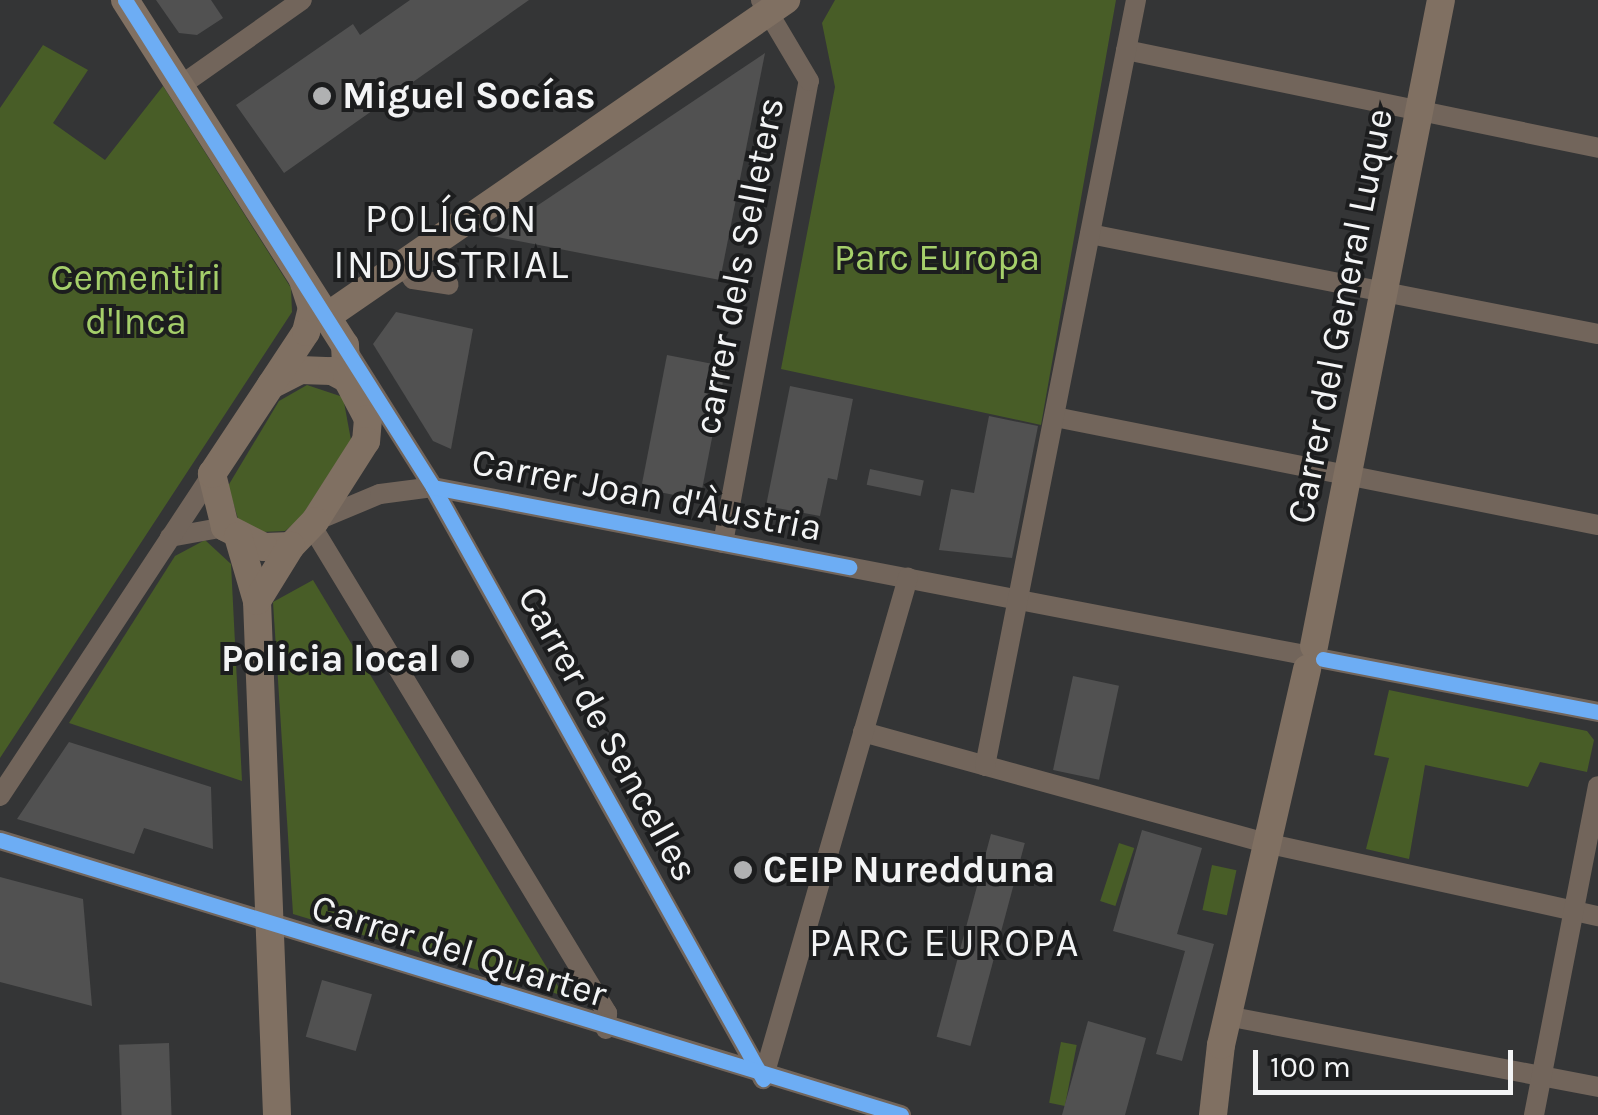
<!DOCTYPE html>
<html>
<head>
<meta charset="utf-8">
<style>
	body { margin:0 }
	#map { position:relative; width:1598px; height:1115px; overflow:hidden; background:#343536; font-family:Karla,sans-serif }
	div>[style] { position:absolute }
	.green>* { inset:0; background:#485d27; transform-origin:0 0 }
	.building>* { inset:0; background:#515151; transform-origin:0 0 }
	.street>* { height:20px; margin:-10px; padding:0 10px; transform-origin:10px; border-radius:10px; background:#72655b }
	.secondary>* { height:28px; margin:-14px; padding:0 14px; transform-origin:14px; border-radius:14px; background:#807062 }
	.cycleway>* { height:15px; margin:-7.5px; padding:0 7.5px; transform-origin:7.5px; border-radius:7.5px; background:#6dadf4 }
	.dots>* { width:28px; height:28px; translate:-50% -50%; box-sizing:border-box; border:5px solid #1c1d1e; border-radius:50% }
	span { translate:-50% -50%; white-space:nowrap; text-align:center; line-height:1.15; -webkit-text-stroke:8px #1c1d1e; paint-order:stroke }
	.poi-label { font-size:38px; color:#f3f4f5; font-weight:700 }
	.left { translate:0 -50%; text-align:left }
	.right { translate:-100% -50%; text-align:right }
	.park-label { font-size:38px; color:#a5cf6a }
	.street-label { font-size:38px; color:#f3f4f5 }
	.neighbourhood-label { font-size:40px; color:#f3f4f5; letter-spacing:2.5px }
	.scale { position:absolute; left:1253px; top:1050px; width:260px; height:45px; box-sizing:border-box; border:5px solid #f3f4f5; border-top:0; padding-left:12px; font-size:30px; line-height:35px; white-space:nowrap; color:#f3f4f5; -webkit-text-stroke:8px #1c1d1e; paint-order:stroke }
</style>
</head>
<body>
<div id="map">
	<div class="green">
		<i style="clip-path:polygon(835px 0,1116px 0,1041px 425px,781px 369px,835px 87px,822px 23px)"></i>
		<i style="clip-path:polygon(43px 45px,88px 70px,53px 123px,105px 160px,163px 86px,291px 288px,292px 312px,0 758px,0 108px)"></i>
		<i style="clip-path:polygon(307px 385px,343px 397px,351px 440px,300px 519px,285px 531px,262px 532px,239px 522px,228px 486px,279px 401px)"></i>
		<i style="clip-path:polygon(205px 540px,231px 564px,242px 781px,69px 723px,175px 556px)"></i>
		<i style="clip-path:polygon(313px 580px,564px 996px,293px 914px,273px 602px)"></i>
		<i style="clip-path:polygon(1389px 690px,1587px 731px,1594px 740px,1587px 772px,1540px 762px,1528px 787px,1425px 765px,1409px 859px,1366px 849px,1389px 758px,1374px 755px)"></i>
		<i style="left:1119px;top:843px;width:16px;height:61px;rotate:18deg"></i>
		<i style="left:1212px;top:865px;width:25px;height:46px;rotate:12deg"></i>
		<i style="left:1061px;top:1042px;width:16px;height:62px;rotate:11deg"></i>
	</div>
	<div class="building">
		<i style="clip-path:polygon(156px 0,211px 0,223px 18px,197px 35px,179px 33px)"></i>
		<i style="clip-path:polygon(410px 0,529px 0,284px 173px,236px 105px,353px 24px,360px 35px)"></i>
		<i style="clip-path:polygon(765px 53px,720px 280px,492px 236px)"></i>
		<i style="clip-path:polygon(396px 312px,473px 329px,451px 449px,433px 441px,373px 344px)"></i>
		<i style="left:667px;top:355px;width:60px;height:136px;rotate:11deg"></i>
		<i style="clip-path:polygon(790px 386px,853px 399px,837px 480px,828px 478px,820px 516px,766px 506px)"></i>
		<i style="clip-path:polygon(989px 416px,1038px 426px,1012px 558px,939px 550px,951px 489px,974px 493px)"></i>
		<i style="left:870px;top:469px;width:55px;height:16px;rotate:12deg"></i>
		<i style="left:1073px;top:676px;width:47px;height:96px;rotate:12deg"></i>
		<i style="clip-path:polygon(69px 742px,211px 787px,213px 849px,144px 828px,134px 854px,17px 819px)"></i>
		<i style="clip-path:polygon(1142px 830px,1202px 848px,1177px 934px,1214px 944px,1182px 1061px,1156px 1054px,1185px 951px,1113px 931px)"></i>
		<i style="left:991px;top:834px;width:35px;height:210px;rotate:15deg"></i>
		<i style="clip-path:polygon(0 877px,83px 899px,92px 1006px,0 982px)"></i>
		<i style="left:322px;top:980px;width:52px;height:59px;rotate:16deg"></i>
		<i style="clip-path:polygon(1088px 1021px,1146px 1038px,1125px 1115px,1062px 1115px)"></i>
		<i style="left:169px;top:1043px;width:72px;height:50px;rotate:88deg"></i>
	</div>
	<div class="street">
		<i style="left:1126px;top:50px;width:482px;rotate:11.7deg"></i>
		<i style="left:180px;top:86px;width:149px;rotate:-35.2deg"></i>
		<i style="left:1090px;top:234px;width:518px;rotate:11.14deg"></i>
		<i style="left:404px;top:267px;width:15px;rotate:53deg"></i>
		<i style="left:413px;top:279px;width:36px;rotate:9deg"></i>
		<i style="left:345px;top:347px;width:165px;rotate:57.8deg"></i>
		<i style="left:433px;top:487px;width:678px;rotate:60.86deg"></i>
		<i style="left:1055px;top:417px;width:554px;rotate:11.25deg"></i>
		<i style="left:315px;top:521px;width:70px;rotate:-22.6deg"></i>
		<i style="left:380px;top:494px;width:53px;rotate:-7.5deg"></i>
		<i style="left:433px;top:487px;width:882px;rotate:10.91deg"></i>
		<i style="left:311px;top:525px;width:571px;rotate:58.76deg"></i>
		<i style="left:607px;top:1013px;width:16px;rotate:94deg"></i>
		<i style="left:170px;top:537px;width:56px;rotate:-10.3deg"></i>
		<i style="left:723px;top:543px;width:470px;rotate:-79.5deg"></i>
		<i style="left:809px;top:81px;width:94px;rotate:-120.7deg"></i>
		<i style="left:1323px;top:659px;width:280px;rotate:10.9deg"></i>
		<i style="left:863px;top:732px;width:422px;rotate:15.4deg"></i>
		<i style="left:1270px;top:844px;width:336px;rotate:12.4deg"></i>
		<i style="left:985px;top:766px;width:781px;rotate:-78.85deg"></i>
		<i style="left:0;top:796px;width:386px;rotate:-56.6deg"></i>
		<i style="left:0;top:840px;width:942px;rotate:16.97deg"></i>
		<i style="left:1232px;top:1017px;width:373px;rotate:10.8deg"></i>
		<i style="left:763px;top:1079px;width:522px;rotate:-73.86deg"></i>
		<i style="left:1534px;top:1115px;width:335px;rotate:-79deg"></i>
	</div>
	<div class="secondary">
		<i style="left:125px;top:0;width:409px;rotate:57.5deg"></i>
		<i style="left:345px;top:345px;width:34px;rotate:87deg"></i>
		<i style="left:326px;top:317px;width:559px;rotate:-34.57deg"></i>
		<i style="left:271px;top:385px;width:33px;rotate:-27deg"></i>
		<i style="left:300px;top:370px;width:32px;rotate:2deg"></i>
		<i style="left:332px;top:371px;width:17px;rotate:28deg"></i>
		<i style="left:347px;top:379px;width:45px;rotate:62.3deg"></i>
		<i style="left:368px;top:419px;width:22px;rotate:95deg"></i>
		<i style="left:366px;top:441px;width:95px;rotate:122.5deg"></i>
		<i style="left:315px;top:521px;width:35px;rotate:134deg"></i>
		<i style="left:291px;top:546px;width:27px;rotate:178deg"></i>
		<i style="left:264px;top:547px;width:44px;rotate:-152.9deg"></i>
		<i style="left:225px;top:527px;width:55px;rotate:-103.8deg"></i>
		<i style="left:212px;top:474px;width:170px;rotate:-56.5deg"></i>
		<i style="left:306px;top:332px;width:25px;rotate:-76deg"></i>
		<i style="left:312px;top:308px;width:29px;rotate:-108deg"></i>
		<i style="left:238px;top:536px;width:68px;rotate:73.7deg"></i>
		<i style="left:257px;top:601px;width:514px;rotate:87.77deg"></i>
		<i style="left:257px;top:601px;width:65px;rotate:-58.3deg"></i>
		<i style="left:1314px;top:646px;width:658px;rotate:-78.88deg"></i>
		<i style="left:1213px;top:1115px;width:70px;rotate:-83.5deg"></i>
		<i style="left:1221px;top:1045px;width:386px;rotate:-77.1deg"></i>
	</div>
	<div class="cycleway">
		<i style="left:125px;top:0;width:576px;rotate:57.69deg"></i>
		<i style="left:433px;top:487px;width:678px;rotate:60.86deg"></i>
		<i style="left:433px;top:487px;width:424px;rotate:10.9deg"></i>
		<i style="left:1323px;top:659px;width:280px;rotate:10.9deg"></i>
		<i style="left:0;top:840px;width:942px;rotate:16.97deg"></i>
	</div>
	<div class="dots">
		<i style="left:322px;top:96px;background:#b0b1b2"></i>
		<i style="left:460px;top:659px;background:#b0b1b2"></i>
		<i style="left:743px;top:870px;background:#b0b1b2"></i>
	</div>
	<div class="poi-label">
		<span class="left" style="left:342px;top:96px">Miguel Socías</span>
		<span class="right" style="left:440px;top:659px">Policia local</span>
		<span class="left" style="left:763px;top:870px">CEIP Nuredduna</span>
	</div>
	<div class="park-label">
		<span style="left:937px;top:258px">Parc Europa</span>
		<span style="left:136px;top:300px">Cementiri<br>d'Inca</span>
	</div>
	<div class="street-label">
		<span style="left:739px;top:266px;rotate:-79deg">carrer dels Selleters</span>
		<span style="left:1340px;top:316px;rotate:-79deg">Carrer del General Luque</span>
		<span style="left:647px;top:495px;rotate:11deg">Carrer Joan d'Àustria</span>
		<span style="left:608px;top:734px;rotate:61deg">Carrer de Sencelles</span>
		<span style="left:459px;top:951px;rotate:17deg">Carrer del Quarter</span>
	</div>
	<div class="neighbourhood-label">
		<span style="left:452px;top:242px">POLÍGON<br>INDUSTRIAL</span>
		<span style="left:945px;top:943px">PARC EUROPA</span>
	</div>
	<div class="scale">100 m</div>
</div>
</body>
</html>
